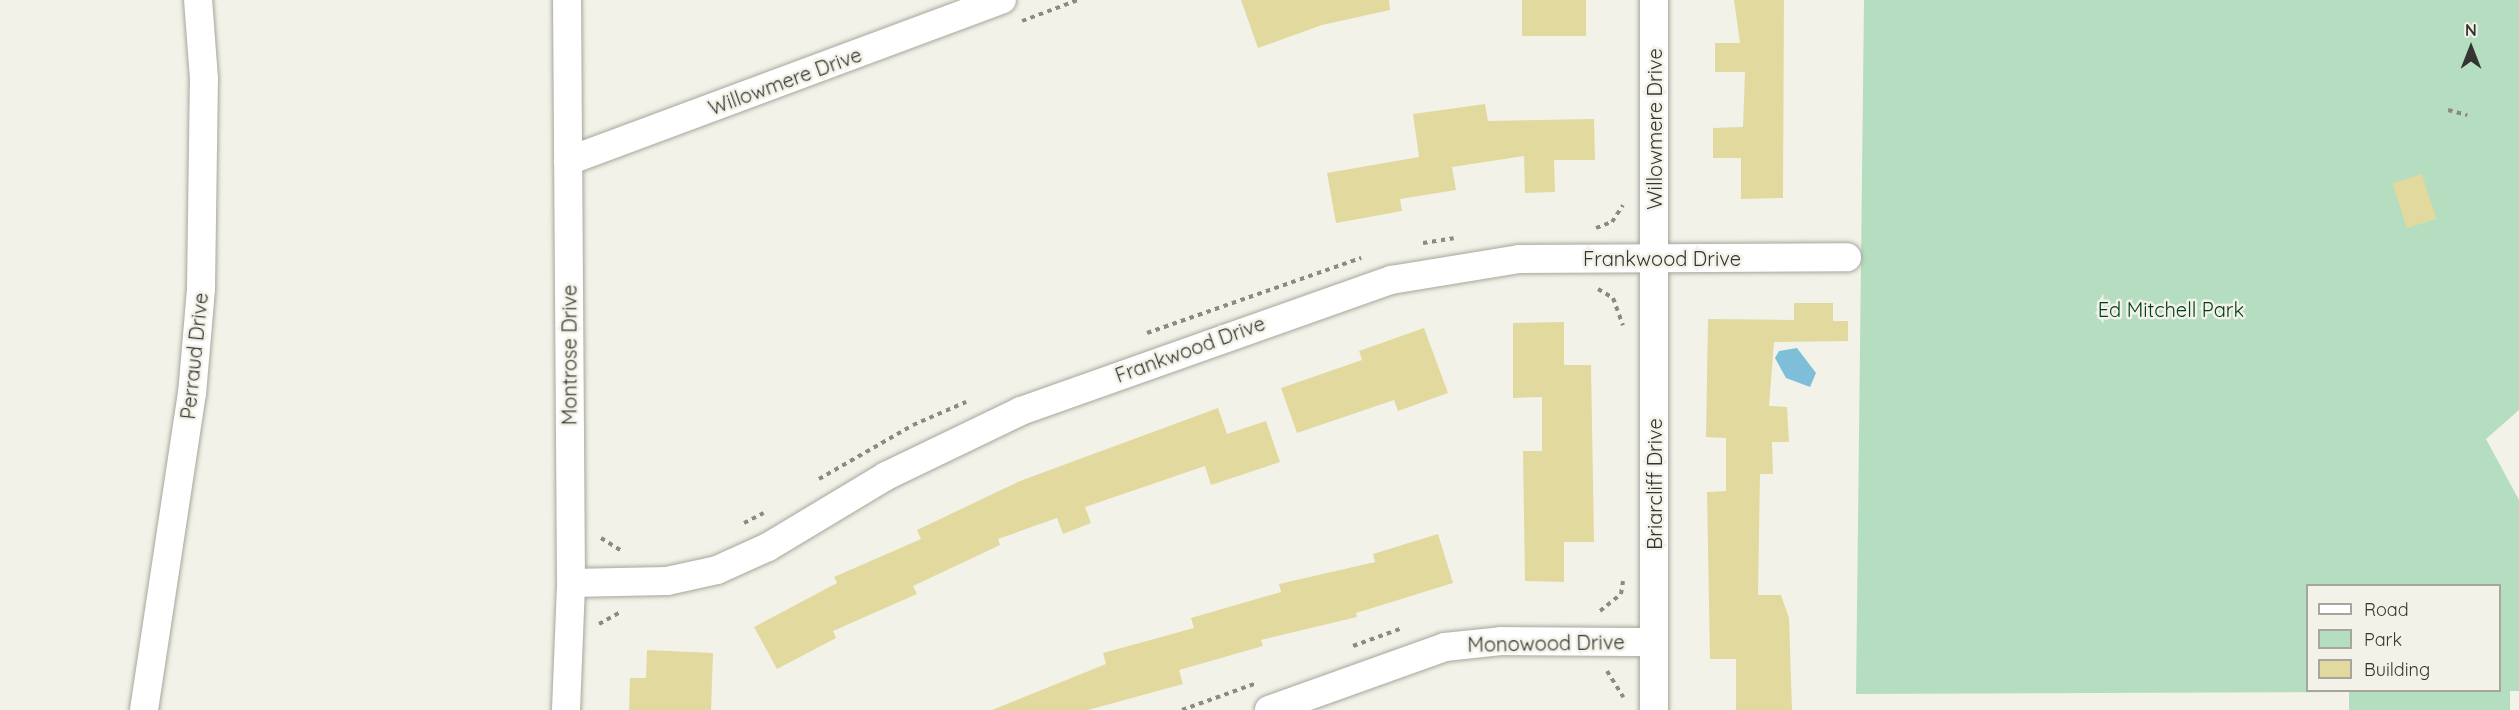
<!DOCTYPE html>
<html>
<head>
<meta charset="utf-8">
<style>
	body { margin:0 }
	#map { position:relative; width:2519px; height:710px; overflow:hidden; background:#f3f2e8; font-family:Quicksand,sans-serif }
	div>[style] { position:absolute }
	.green>* { inset:0; background:#b5dec1 }
	.water>* { inset:0; background:#7fbed9 }
	.building>* { inset:0; background:#e2d99f; transform-origin:0 0 }
	.path>* { height:4px; margin-top:-2px; transform-origin:0; background:repeating-linear-gradient(90deg,#8b8a83 0 4.5px,transparent 0 9px) }
	.roads { filter:drop-shadow(0 0 2px #a7a69c) drop-shadow(0 0 2px #a7a69c) }
	.minor>* { height:28px; margin:-14px; padding:0 14px; transform-origin:14px; border-radius:14px; background:#fff }
	span { translate:-50% -50%; white-space:nowrap; text-align:center; line-height:1.15; -webkit-text-stroke:5px #f3f2e8; paint-order:stroke }
	.street-label { font-size:20px; color:#353430 }
	.park-label { font-size:20px; color:#00401e }
	.legend { position:absolute; left:2306px; top:584px; width:195px; height:108px; box-sizing:border-box; background:#f3f2e8; border:2px solid #a7a69e; margin:0; padding:8px 10px; list-style:none; font-size:18px; color:#353430 }
	.legend li { display:flex; align-items:center; gap:12px; height:30px }
	.legend b { width:30px; border:2px solid #a7a69e }
	.north { position:absolute; left:2441px; top:18px; width:60px; height:60px; -webkit-text-stroke:4px #f3f2e8; paint-order:stroke; rotate:0deg; font-size:16px; font-weight:700; line-height:24px; text-align:center; color:#353430 }
	.north::after { content:''; display:block; margin:auto; width:21px; height:27px; background:#353430; clip-path:polygon(50% 0,100% 100%,50% 72%,0 100%) }
</style>
</head>
<body>
<div id="map">
	<div class="green">
		<i style="clip-path:polygon(evenodd,1864px 0,2519px 0,2519px 410px,2486px 439px,2519px 500px,2519px 691px,2510px 691px,2510px 710px,2349px 710px,2349px 692px,1856px 694px,1864px 0,2308px 586px,2500px 586px,2500px 690px,2308px 690px,2308px 586px)"></i>
	</div>
	<div class="water">
		<i style="clip-path:polygon(1797px 348px,1816px 373px,1810px 387px,1786px 378px,1775px 358px,1779px 351px)"></i>
	</div>
	<div class="building">
		<i style="clip-path:polygon(1241px 0,1389px 0,1390px 10px,1322px 25px,1258px 48px)"></i>
		<i style="left:1522px;top:0;width:64px;height:36px"></i>
		<i style="clip-path:polygon(1734px 0,1784px 0,1783px 198px,1741px 199px,1741px 158px,1713px 158px,1713px 128px,1743px 127px,1745px 72px,1715px 72px,1715px 43px,1740px 43px)"></i>
		<i style="clip-path:polygon(1485px 104px,1488px 121px,1594px 119px,1595px 160px,1554px 160px,1555px 192px,1525px 193px,1524px 156px,1452px 167px,1456px 190px,1400px 199px,1402px 211px,1336px 223px,1327px 173px,1419px 157px,1413px 114px)"></i>
		<i style="left:2422px;top:174px;width:47px;height:31px;rotate:72deg"></i>
		<i style="clip-path:polygon(1794px 303px,1833px 303px,1833px 321px,1848px 321px,1848px 341px,1774px 342px,1769px 406px,1787px 407px,1789px 442px,1772px 442px,1773px 474px,1760px 474px,1758px 595px,1781px 595px,1789px 618px,1792px 710px,1736px 710px,1736px 659px,1710px 659px,1707px 492px,1726px 491px,1726px 438px,1706px 437px,1708px 319px,1794px 320px)"></i>
		<i style="clip-path:polygon(1564px 322px,1564px 365px,1591px 365px,1594px 542px,1564px 542px,1564px 582px,1525px 581px,1523px 451px,1542px 451px,1542px 397px,1513px 398px,1513px 323px)"></i>
		<i style="clip-path:polygon(1424px 328px,1448px 393px,1398px 411px,1394px 400px,1297px 433px,1281px 388px,1362px 360px,1359px 351px)"></i>
		<i style="clip-path:polygon(1218px 408px,1227px 434px,1266px 421px,1280px 462px,1211px 485px,1205px 466px,1085px 507px,1091px 523px,1063px 534px,1057px 518px,998px 539px,1000px 545px,913px 586px,917px 594px,833px 631px,836px 638px,777px 669px,754px 627px,837px 583px,834px 577px,921px 539px,917px 530px,1020px 481px)"></i>
		<i style="clip-path:polygon(1438px 534px,1453px 583px,1356px 613px,1357px 617px,1261px 640px,1263px 646px,1179px 670px,1183px 684px,1088px 710px,992px 710px,1106px 664px,1103px 653px,1194px 628px,1191px 618px,1281px 592px,1279px 584px,1375px 562px,1373px 554px)"></i>
		<i style="clip-path:polygon(647px 650px,713px 653px,711px 710px,629px 710px,630px 678px,646px 678px)"></i>
	</div>
	<div class="path">
		<i style="left:1022px;top:21px;width:60px;rotate:-20.6deg"></i>
		<i style="left:2448px;top:110px;width:20px;rotate:15deg"></i>
		<i style="left:1596px;top:228px;width:17px;rotate:-21deg"></i>
		<i style="left:1612px;top:222px;width:20px;rotate:-57deg"></i>
		<i style="left:1423px;top:243px;width:31px;rotate:-9deg"></i>
		<i style="left:1598px;top:289px;width:17px;rotate:31deg"></i>
		<i style="left:1613px;top:298px;width:29px;rotate:70deg"></i>
		<i style="left:1147px;top:333px;width:227px;rotate:-19.3deg"></i>
		<i style="left:819px;top:479px;width:108px;rotate:-29.9deg"></i>
		<i style="left:913px;top:425px;width:58px;rotate:-23.5deg"></i>
		<i style="left:744px;top:523px;width:22px;rotate:-27deg"></i>
		<i style="left:601px;top:538px;width:25px;rotate:32deg"></i>
		<i style="left:1600px;top:611px;width:27px;rotate:-39deg"></i>
		<i style="left:1621px;top:594px;width:13px;rotate:-81deg"></i>
		<i style="left:599px;top:624px;width:23px;rotate:-29deg"></i>
		<i style="left:1353px;top:646px;width:50px;rotate:-19.9deg"></i>
		<i style="left:1607px;top:671px;width:31px;rotate:58deg"></i>
		<i style="left:1182px;top:710px;width:77px;rotate:-19.9deg"></i>
	</div>
	<div class="roads">
		<div class="minor">
			<i style="left:568px;top:161px;width:463px;rotate:-20.4deg"></i>
			<i style="left:571px;top:583px;width:96px;rotate:-1.2deg"></i>
			<i style="left:667px;top:581px;width:51px;rotate:-12.4deg"></i>
			<i style="left:717px;top:570px;width:56px;rotate:-24.3deg"></i>
			<i style="left:768px;top:547px;width:138px;rotate:-31deg"></i>
			<i style="left:886px;top:476px;width:150px;rotate:-25.7deg"></i>
			<i style="left:1021px;top:411px;width:393px;rotate:-19.5deg"></i>
			<i style="left:1391px;top:280px;width:130px;rotate:-9.3deg"></i>
			<i style="left:1519px;top:259px;width:328px;rotate:-0.3deg"></i>
			<i style="left:144px;top:710px;width:320px;rotate:-81.4deg"></i>
			<i style="left:192px;top:394px;width:105px;rotate:-85.1deg"></i>
			<i style="left:201px;top:289px;width:210px;rotate:-89.2deg"></i>
			<i style="left:204px;top:79px;width:79px;rotate:-94.3deg"></i>
			<i style="left:566px;top:710px;width:127px;rotate:-87.7deg"></i>
			<i style="left:571px;top:583px;width:583px;rotate:-90.39deg"></i>
			<i style="left:1269px;top:710px;width:187px;rotate:-19.7deg"></i>
			<i style="left:1445px;top:647px;width:56px;rotate:-6.1deg"></i>
			<i style="left:1501px;top:641px;width:153px;rotate:0.4deg"></i>
			<i style="left:1654px;top:710px;width:710px;rotate:-90deg"></i>
		</div>
	</div>
	<div class="street-label">
		<span style="left:785px;top:81px;rotate:-20deg">Willowmere Drive</span>
		<span style="left:1654px;top:129px;rotate:-90deg">Willowmere Drive</span>
		<span style="left:1662px;top:258px">Frankwood Drive</span>
		<span style="left:1190px;top:349px;rotate:-20deg">Frankwood Drive</span>
		<span style="left:569px;top:355px;rotate:-90deg">Montrose Drive</span>
		<span style="left:194px;top:356px;rotate:-84deg">Perraud Drive</span>
		<span style="left:1654px;top:484px;rotate:-90deg">Briarcliff Drive</span>
		<span style="left:1546px;top:643px;rotate:-1deg">Monowood Drive</span>
	</div>
	<div class="park-label">
		<span style="left:2171px;top:309px">Ed Mitchell Park</span>
	</div>
	<ul class="legend">
	<li><b style="height:8px;background:#fff"></b>Road</li>
	<li><b style="height:16px;background:#b5dec1"></b>Park</li>
	<li><b style="height:16px;background:#e2d99f"></b>Building</li>
	</ul>
	<div class="north">N</div>
</div>
</body>
</html>
